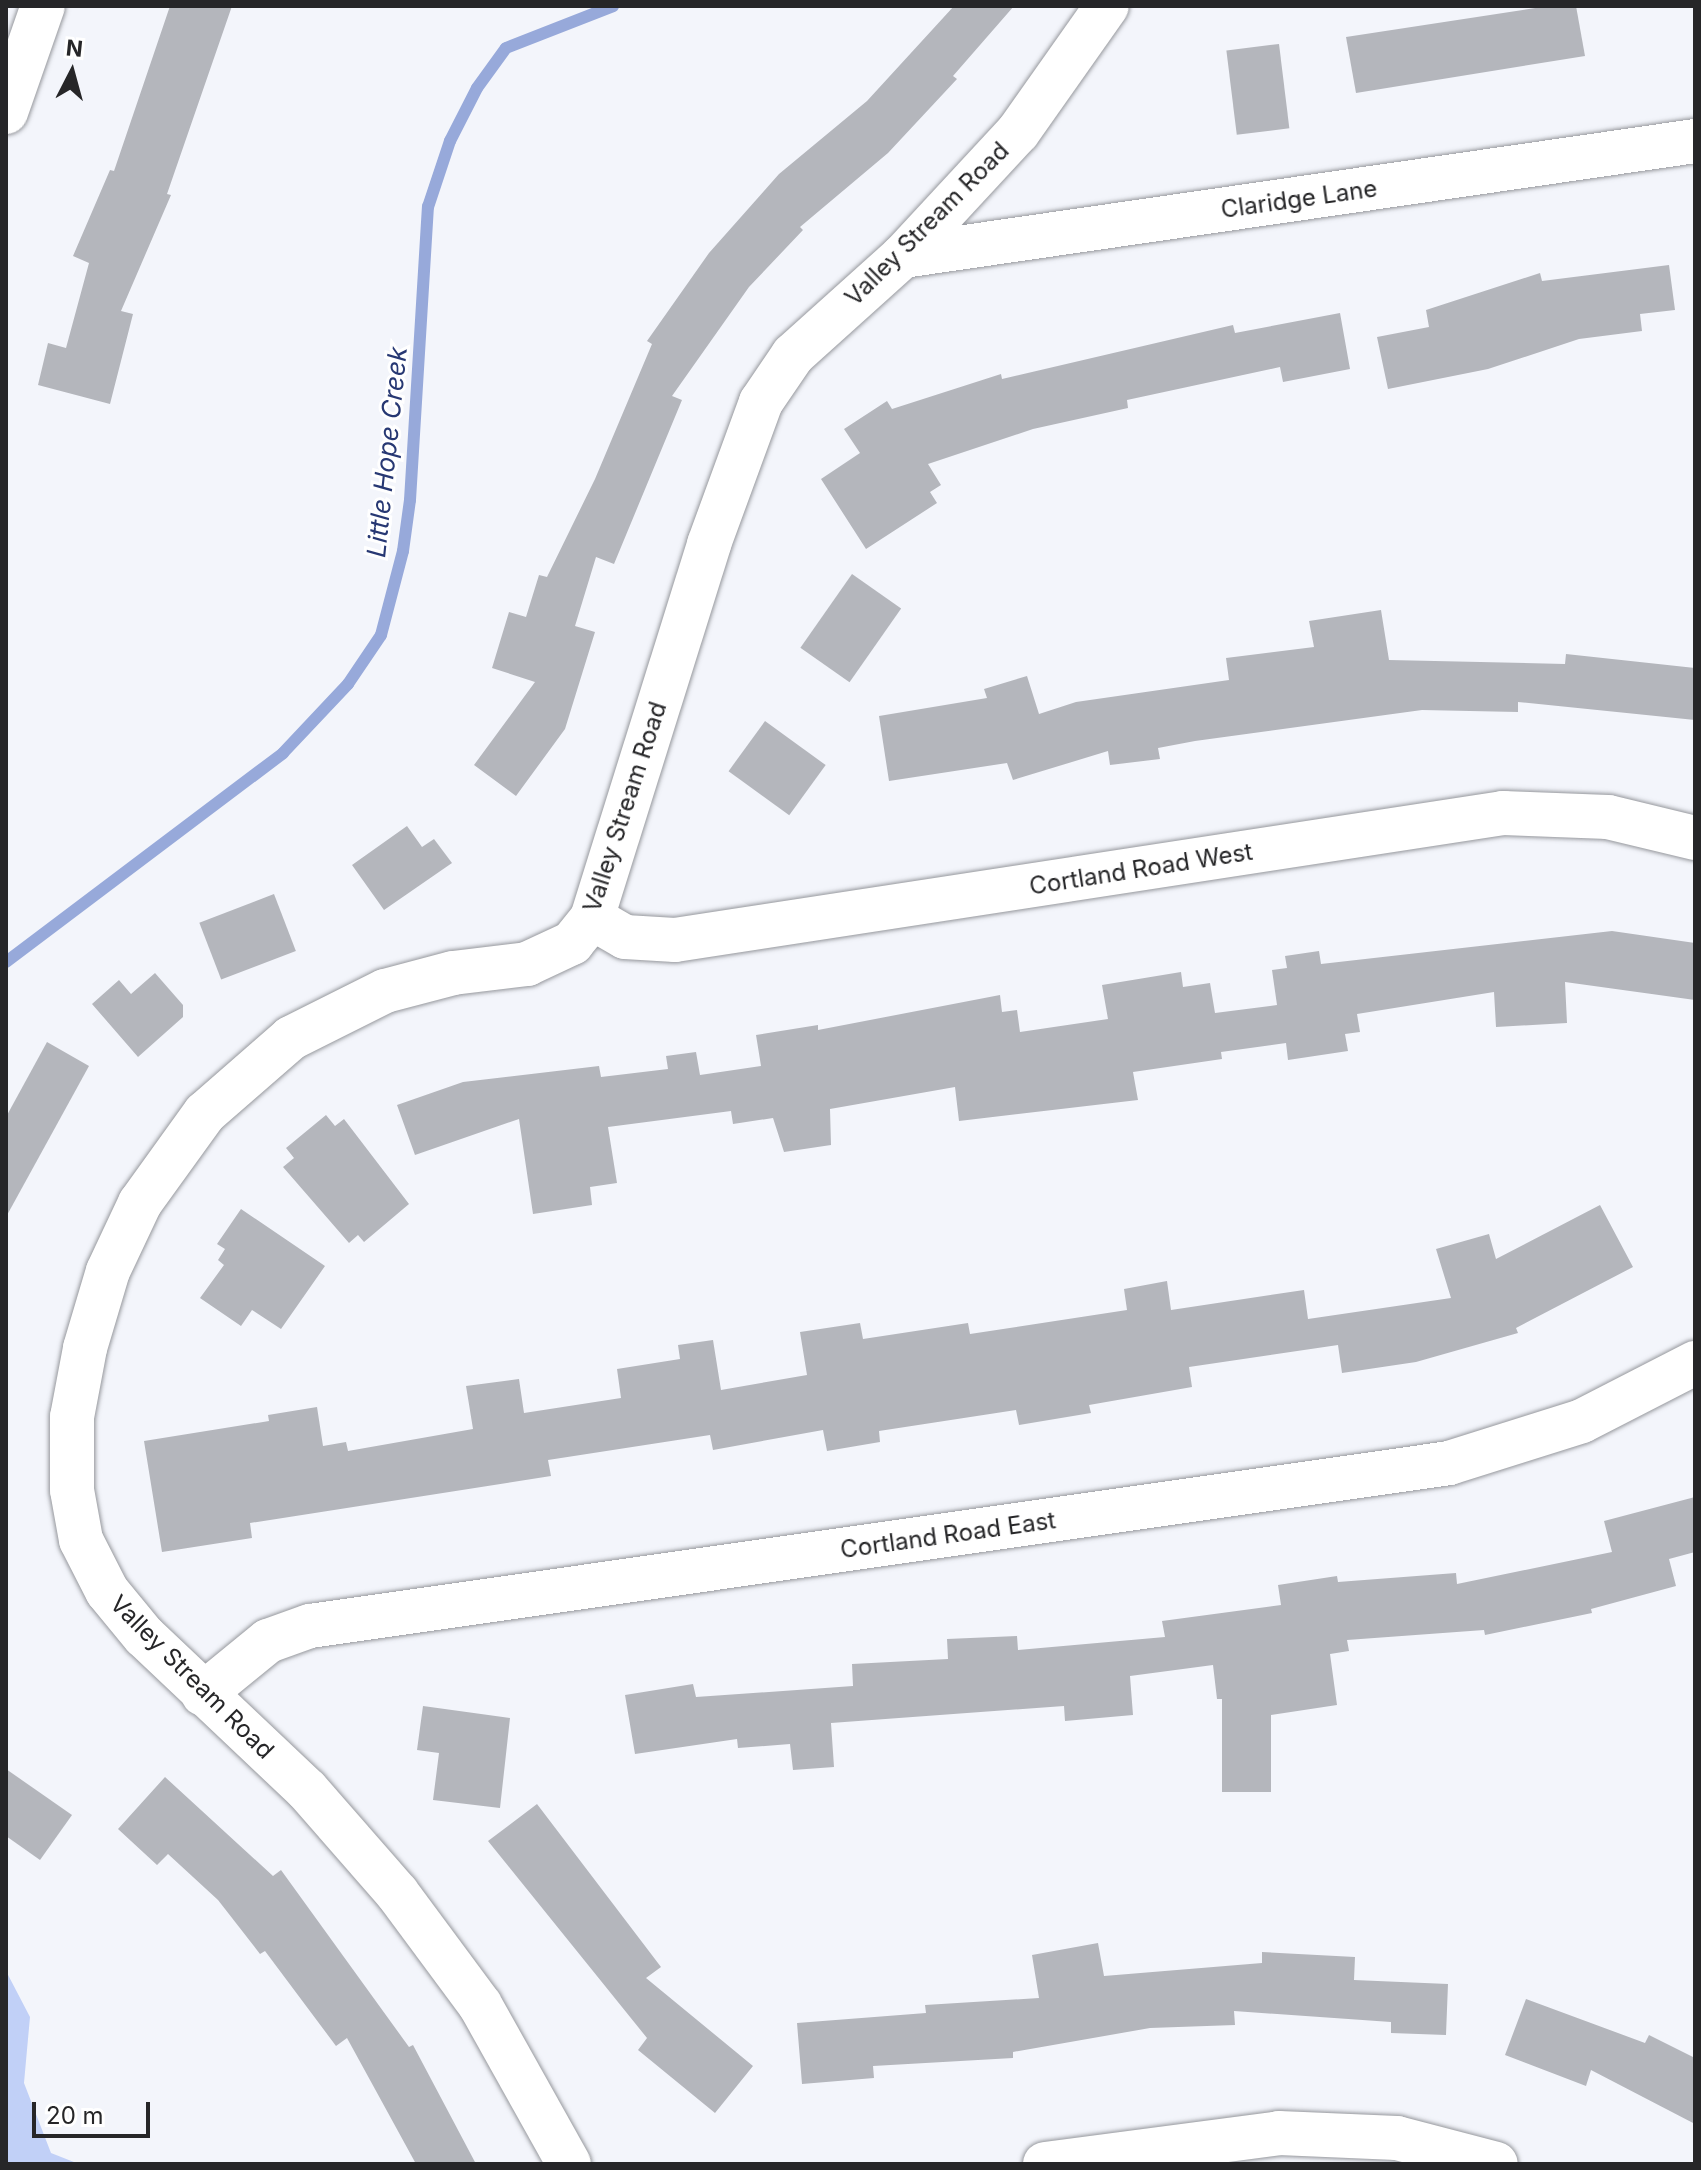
<!DOCTYPE html>
<html>
<head>
<meta charset="utf-8">
<style>
	body { margin:0 }
	#map { position:relative; width:1701px; height:2170px; overflow:hidden; background:#f3f5fb; font-family:Inter,sans-serif }
	div>[style] { position:absolute }
	.green>* { inset:0; background:#c1d0f7 }
	.stream>* { height:12px; margin:-6px; padding:0 6px; transform-origin:6px; border-radius:6px; background:#97a9da }
	.building>* { inset:0; background:#b4b6bc; transform-origin:0 0 }
	.roads { filter:drop-shadow(0 0 2px #96989d) drop-shadow(0 0 2px #96989d) }
	.street>* { height:44px; margin:-22px; padding:0 22px; transform-origin:22px; border-radius:22px; background:#fff }
	span { translate:-50% -50%; white-space:nowrap; text-align:center; line-height:1.15; -webkit-text-stroke:6px #fff; paint-order:stroke }
	.street-label { font-size:24px; color:#262628 }
	.water-label { font-size:26px; color:#273873; font-style:italic }
	.frame { position:absolute; inset:0; border:8px solid #262628; pointer-events:none }
	.north { position:absolute; left:32px; top:32px; width:80px; height:80px; -webkit-text-stroke:6px #fff; paint-order:stroke; rotate:6deg; font-size:22px; font-weight:700; line-height:32px; text-align:center; color:#262628 }
	.north::after { content:''; display:block; margin:auto; width:28px; height:36px; background:#262628; clip-path:polygon(50% 0,100% 100%,50% 72%,0 100%) }
	.scale { position:absolute; left:32px; top:2102px; width:118px; height:36px; box-sizing:border-box; border:4px solid #262628; border-top:0; padding-left:10px; font-size:24px; line-height:28px; white-space:nowrap; color:#262628; -webkit-text-stroke:6px #fff; paint-order:stroke }
</style>
</head>
<body>
<div id="map">
	<div class="green">
		<i style="clip-path:polygon(6px 1971px,30px 2017px,24px 2083px,51px 2153px,79px 2164px,6px 2164px)"></i>
	</div>
	<div class="stream">
		<i style="left:6px;top:962px;width:347px;rotate:-37deg"></i>
		<i style="left:283px;top:753px;width:95px;rotate:-46.7deg"></i>
		<i style="left:348px;top:684px;width:59px;rotate:-56deg"></i>
		<i style="left:381px;top:635px;width:87px;rotate:-75.3deg"></i>
		<i style="left:403px;top:551px;width:51px;rotate:-82.2deg"></i>
		<i style="left:410px;top:500px;width:294px;rotate:-86.5deg"></i>
		<i style="left:428px;top:207px;width:70px;rotate:-71.6deg"></i>
		<i style="left:450px;top:141px;width:59px;rotate:-63deg"></i>
		<i style="left:477px;top:88px;width:49px;rotate:-54.1deg"></i>
		<i style="left:506px;top:48px;width:115px;rotate:-21.4deg"></i>
	</div>
	<div class="building">
		<i style="clip-path:polygon(170px 6px,232px 6px,167px 194px,171px 195px,121px 311px,133px 314px,110px 404px,38px 385px,48px 343px,66px 348px,89px 263px,73px 256px,110px 170px,114px 171px)"></i>
		<i style="clip-path:polygon(954px 6px,1014px 6px,953px 76px,957px 79px,888px 153px,800px 227px,803px 230px,749px 287px,672px 396px,682px 400px,614px 564px,596px 557px,575px 626px,595px 632px,565px 729px,516px 796px,474px 765px,535px 682px,492px 668px,509px 612px,526px 617px,539px 575px,547px 577px,595px 479px,652px 344px,647px 341px,709px 253px,779px 174px,867px 101px)"></i>
		<i style="clip-path:polygon(1548px 6px,1576px 6px,1585px 56px,1356px 93px,1346px 37px)"></i>
		<i style="left:1279px;top:44px;width:85px;height:53px;rotate:83deg"></i>
		<i style="clip-path:polygon(1669px 265px,1675px 310px,1640px 314px,1642px 331px,1579px 339px,1488px 369px,1388px 389px,1377px 337px,1429px 327px,1426px 310px,1540px 273px,1542px 281px)"></i>
		<i style="clip-path:polygon(1340px 313px,1350px 369px,1283px 382px,1280px 367px,1127px 400px,1128px 408px,1033px 429px,928px 464px,941px 485px,930px 492px,937px 503px,866px 549px,821px 479px,860px 453px,844px 429px,887px 401px,892px 409px,1001px 374px,1002px 379px,1233px 325px,1235px 333px)"></i>
		<i style="left:852px;top:574px;width:60px;height:90px;rotate:35deg"></i>
		<i style="clip-path:polygon(1381px 610px,1389px 660px,1565px 664px,1566px 654px,1695px 668px,1695px 720px,1518px 702px,1518px 712px,1422px 710px,1195px 741px,1158px 748px,1160px 759px,1110px 765px,1108px 751px,1013px 780px,1007px 763px,889px 781px,879px 716px,987px 698px,984px 689px,1027px 676px,1039px 714px,1076px 702px,1229px 680px,1226px 658px,1314px 647px,1309px 621px)"></i>
		<i style="left:765px;top:721px;width:75px;height:62px;rotate:36deg"></i>
		<i style="clip-path:polygon(407px 826px,422px 847px,434px 839px,452px 863px,384px 910px,352px 865px)"></i>
		<i style="left:274px;top:894px;width:61px;height:80px;rotate:69deg"></i>
		<i style="clip-path:polygon(1612px 931px,1695px 943px,1695px 1000px,1565px 982px,1567px 1023px,1496px 1027px,1494px 992px,1357px 1014px,1360px 1032px,1345px 1034px,1348px 1051px,1288px 1060px,1286px 1043px,1221px 1052px,1222px 1059px,1133px 1072px,1138px 1100px,959px 1121px,955px 1087px,830px 1109px,831px 1145px,784px 1152px,773px 1118px,733px 1124px,731px 1111px,608px 1127px,617px 1183px,590px 1187px,592px 1205px,533px 1214px,519px 1119px,415px 1155px,397px 1105px,463px 1082px,599px 1066px,601px 1077px,668px 1069px,666px 1056px,696px 1052px,700px 1075px,761px 1066px,756px 1035px,818px 1025px,818px 1030px,1000px 995px,1002px 1012px,1017px 1010px,1020px 1032px,1108px 1019px,1102px 985px,1181px 972px,1183px 987px,1210px 983px,1215px 1013px,1277px 1005px,1272px 970px,1287px 968px,1285px 956px,1319px 951px,1321px 964px)"></i>
		<i style="clip-path:polygon(155px 973px,183px 1005px,183px 1017px,138px 1057px,92px 1004px,119px 980px,131px 994px)"></i>
		<i style="clip-path:polygon(47px 1042px,89px 1066px,6px 1217px,6px 1117px)"></i>
		<i style="clip-path:polygon(326px 1115px,335px 1126px,344px 1119px,409px 1204px,364px 1242px,358px 1235px,349px 1243px,283px 1167px,294px 1158px,286px 1148px)"></i>
		<i style="clip-path:polygon(1600px 1205px,1633px 1267px,1516px 1328px,1518px 1333px,1416px 1362px,1342px 1373px,1338px 1345px,1189px 1367px,1192px 1387px,1089px 1405px,1091px 1413px,1019px 1425px,1016px 1410px,879px 1431px,880px 1442px,827px 1451px,823px 1430px,713px 1450px,710px 1435px,548px 1460px,551px 1476px,250px 1523px,252px 1538px,162px 1552px,144px 1441px,269px 1421px,268px 1415px,317px 1407px,323px 1446px,346px 1442px,348px 1451px,473px 1429px,466px 1386px,519px 1379px,524px 1413px,621px 1398px,617px 1369px,680px 1359px,678px 1345px,713px 1340px,721px 1390px,807px 1375px,800px 1332px,860px 1323px,863px 1339px,968px 1323px,970px 1334px,1127px 1310px,1124px 1289px,1167px 1281px,1171px 1310px,1304px 1290px,1308px 1319px,1451px 1298px,1436px 1249px,1489px 1234px,1496px 1259px)"></i>
		<i style="clip-path:polygon(241px 1209px,325px 1266px,281px 1329px,252px 1310px,241px 1326px,200px 1298px,224px 1265px,218px 1260px,225px 1249px,217px 1244px)"></i>
		<i style="clip-path:polygon(1695px 1497px,1695px 1552px,1669px 1559px,1676px 1586px,1591px 1609px,1592px 1613px,1485px 1635px,1484px 1630px,1347px 1640px,1349px 1651px,1330px 1654px,1337px 1705px,1271px 1715px,1271px 1792px,1222px 1792px,1222px 1699px,1217px 1699px,1213px 1665px,1130px 1676px,1133px 1715px,1065px 1721px,1064px 1706px,831px 1723px,834px 1767px,793px 1770px,790px 1744px,738px 1748px,737px 1739px,635px 1754px,625px 1695px,693px 1684px,696px 1697px,853px 1686px,852px 1664px,948px 1659px,947px 1639px,1017px 1636px,1018px 1650px,1165px 1637px,1162px 1621px,1281px 1605px,1278px 1585px,1337px 1576px,1338px 1582px,1456px 1573px,1457px 1584px,1612px 1552px,1604px 1521px)"></i>
		<i style="clip-path:polygon(423px 1706px,510px 1718px,500px 1808px,433px 1800px,439px 1753px,417px 1750px)"></i>
		<i style="clip-path:polygon(6px 1769px,72px 1815px,40px 1860px,6px 1836px)"></i>
		<i style="clip-path:polygon(165px 1777px,273px 1876px,281px 1870px,409px 2047px,413px 2045px,476px 2164px,416px 2164px,347px 2038px,336px 2046px,265px 1951px,260px 1954px,218px 1900px,168px 1854px,157px 1865px,118px 1829px)"></i>
		<i style="clip-path:polygon(537px 1804px,661px 1967px,646px 1978px,753px 2066px,715px 2113px,638px 2050px,647px 2038px,488px 1841px)"></i>
		<i style="clip-path:polygon(1098px 1943px,1104px 1976px,1262px 1963px,1262px 1952px,1355px 1957px,1354px 1980px,1448px 1984px,1446px 2035px,1391px 2033px,1391px 2022px,1234px 2011px,1235px 2025px,1150px 2028px,1013px 2052px,1013px 2058px,873px 2066px,874px 2078px,802px 2084px,797px 2023px,926px 2013px,925px 2005px,1039px 1998px,1032px 1955px)"></i>
		<i style="clip-path:polygon(1526px 1999px,1645px 2043px,1649px 2035px,1695px 2058px,1695px 2124px,1591px 2070px,1586px 2086px,1505px 2055px)"></i>
	</div>
	<div class="roads">
		<div class="street">
			<i style="left:6px;top:112px;width:112px;rotate:-70.8deg"></i>
			<i style="left:903px;top:256px;width:800px;rotate:-8.26deg"></i>
			<i style="left:592px;top:918px;width:38px;rotate:30deg"></i>
			<i style="left:625px;top:937px;width:50px;rotate:3.4deg"></i>
			<i style="left:675px;top:940px;width:838px;rotate:-8.72deg"></i>
			<i style="left:1503px;top:813px;width:105px;rotate:2.2deg"></i>
			<i style="left:1608px;top:817px;width:89px;rotate:13.6deg"></i>
			<i style="left:203px;top:1694px;width:84px;rotate:-39.2deg"></i>
			<i style="left:268px;top:1641px;width:45px;rotate:-19.7deg"></i>
			<i style="left:310px;top:1626px;width:1151px;rotate:-8.14deg"></i>
			<i style="left:1449px;top:1463px;width:139px;rotate:-17.5deg"></i>
			<i style="left:1582px;top:1421px;width:127px;rotate:-27.2deg"></i>
			<i style="left:569px;top:2164px;width:182px;rotate:-119.2deg"></i>
			<i style="left:480px;top:2005px;width:139px;rotate:-126.5deg"></i>
			<i style="left:397px;top:1893px;width:137px;rotate:-131.1deg"></i>
			<i style="left:307px;top:1790px;width:224px;rotate:-136.6deg"></i>
			<i style="left:144px;top:1636px;width:58px;rotate:-129.4deg"></i>
			<i style="left:107px;top:1591px;width:57px;rotate:-117deg"></i>
			<i style="left:81px;top:1540px;width:51px;rotate:-100.2deg"></i>
			<i style="left:72px;top:1490px;width:73px;rotate:-90deg"></i>
			<i style="left:72px;top:1417px;width:70px;rotate:-79.3deg"></i>
			<i style="left:85px;top:1348px;width:80px;rotate:-73.4deg"></i>
			<i style="left:108px;top:1271px;width:75px;rotate:-64.8deg"></i>
			<i style="left:140px;top:1203px;width:111px;rotate:-54.2deg"></i>
			<i style="left:205px;top:1113px;width:114px;rotate:-41.1deg"></i>
			<i style="left:291px;top:1038px;width:105px;rotate:-26.6deg"></i>
			<i style="left:385px;top:991px;width:70px;rotate:-14.8deg"></i>
			<i style="left:453px;top:973px;width:75px;rotate:-6.9deg"></i>
			<i style="left:527px;top:964px;width:50px;rotate:-25deg"></i>
			<i style="left:572px;top:943px;width:32px;rotate:-51deg"></i>
			<i style="left:592px;top:918px;width:392px;rotate:-72.6deg"></i>
			<i style="left:709px;top:544px;width:151px;rotate:-69.9deg"></i>
			<i style="left:761px;top:402px;width:57px;rotate:-55.8deg"></i>
			<i style="left:793px;top:355px;width:148px;rotate:-42deg"></i>
			<i style="left:903px;top:256px;width:169px;rotate:-47.2deg"></i>
			<i style="left:1018px;top:132px;width:154px;rotate:-54.8deg"></i>
			<i style="left:1045px;top:2164px;width:236px;rotate:-7.5deg"></i>
			<i style="left:1279px;top:2133px;width:118px;rotate:2.4deg"></i>
			<i style="left:1397px;top:2138px;width:102px;rotate:14.7deg"></i>
		</div>
	</div>
	<div class="street-label">
		<span style="left:1299px;top:199px;rotate:-8deg">Claridge Lane</span>
		<span style="left:927px;top:224px;rotate:-45deg">Valley Stream Road</span>
		<span style="left:625px;top:807px;rotate:-72deg">Valley Stream Road</span>
		<span style="left:1141px;top:869px;rotate:-9deg">Cortland Road West</span>
		<span style="left:948px;top:1535px;rotate:-8deg">Cortland Road East</span>
		<span style="left:192px;top:1677px;rotate:45deg">Valley Stream Road</span>
	</div>
	<div class="water-label">
		<span style="left:387px;top:452px;rotate:-84deg">Little Hope Creek</span>
	</div>
	<div class="frame"></div>
	<div class="north">N</div>
	<div class="scale">20 m</div>
</div>
</body>
</html>
